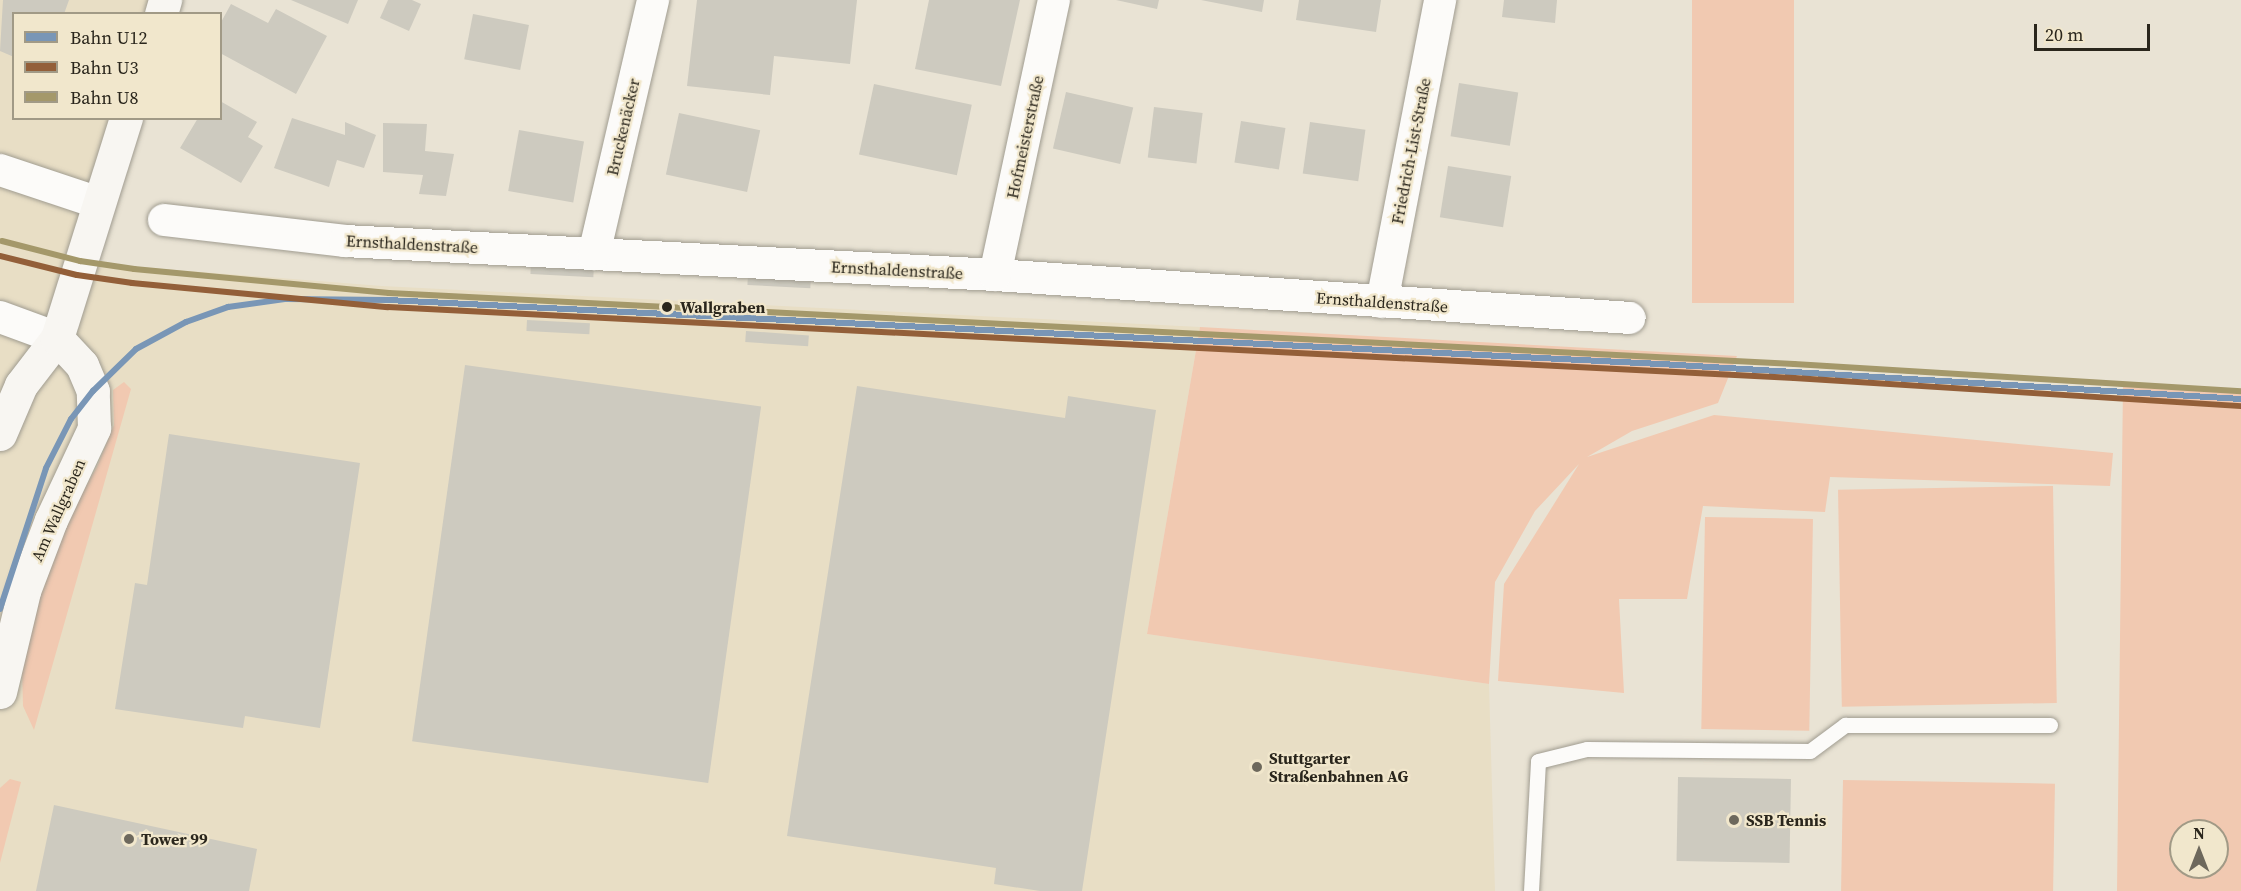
<!DOCTYPE html>
<html>
<head>
<meta charset="utf-8">
<style>
	body { margin:0 }
	#map { position:relative; width:2241px; height:891px; overflow:hidden; background:#e9e3d4; font-family:"Source Serif 4",serif }
	div>[style] { position:absolute }
	.built>* { inset:0; background:#e8dec5 }
	.green>* { inset:0; background:#f1c9b1; transform-origin:0 0 }
	.building>* { inset:0; background:#cdcabf; transform-origin:0 0 }
	.roads { filter:drop-shadow(0 0 2px #a09c90) drop-shadow(0 0 2px #a09c90) }
	.lane>* { height:15px; margin:-7.5px; padding:0 7.5px; transform-origin:7.5px; border-radius:7.5px; background:#fcfbf9 }
	.street>* { height:32px; margin:-16px; padding:0 16px; transform-origin:16px; border-radius:16px; background:#fcfbf9 }
	.secondary>* { height:33px; margin:-16.5px; padding:0 16.5px; transform-origin:16.5px; border-radius:16.5px; background:#f8f6f2 }
	.rail-1>* { height:6px; margin:-3px; padding:0 3px; transform-origin:3px; border-radius:3px; background:#7996b6 }
	.rail-2>* { height:6px; margin:-3px; padding:0 3px; transform-origin:3px; border-radius:3px; background:#935f39 }
	.rail-3>* { height:6px; margin:-3px; padding:0 3px; transform-origin:3px; border-radius:3px; background:#a4986a }
	.dots>* { width:16px; height:16px; translate:-50% -50%; box-sizing:border-box; border:3px solid #f1e7cc; border-radius:50% }
	span { translate:-50% -50%; white-space:nowrap; text-align:center; line-height:1.15; -webkit-text-stroke:4.5px #f1e7cc; paint-order:stroke }
	.street-label { font-size:16px; color:#2a261c }
	.stop-label { font-size:16px; color:#2a261c; font-weight:700 }
	.left { translate:0 -50%; text-align:left }
	.poi-label { font-size:16px; color:#2a261c; font-weight:700 }
	.legend { position:absolute; left:12px; top:12px; width:210px; height:108px; box-sizing:border-box; background:#f1e7cc; border:2px solid #a19a86; margin:0; padding:8px 10px; list-style:none; font-size:18px; color:#2a261c }
	.legend li { display:flex; align-items:center; gap:12px; height:30px }
	.legend b { width:30px; border:2px solid #a19a86 }
	.north { position:absolute; left:2169px; top:819px; width:60px; height:60px; box-sizing:border-box; background:#f1e7cc; border:2px solid #a19a86; border-radius:50%; rotate:0deg; font-size:16px; font-weight:700; line-height:24px; text-align:center; color:#2a261c }
	.north::after { content:''; display:block; margin:auto; width:21px; height:27px; background:#6d685c; clip-path:polygon(50% 0,100% 100%,50% 72%,0 100%) }
	.scale { position:absolute; left:2034px; top:24px; width:116px; height:27px; box-sizing:border-box; border:3px solid #2a261c; border-top:0; padding-left:8px; font-size:18px; line-height:21px; white-space:nowrap; color:#2a261c; -webkit-text-stroke:4px #f1e7cc; paint-order:stroke }
</style>
</head>
<body>
<div id="map">
	<div class="built">
		<i style="clip-path:polygon(0 0,173px 0,169px 13px,14px 14px,14px 118px,133px 119px,85px 263px,382px 286px,1200px 327px,1147px 634px,1489px 684px,1495px 891px,0 891px)"></i>
	</div>
	<div class="green">
		<i style="left:1692px;top:0;width:102px;height:303px"></i>
		<i style="clip-path:polygon(1200px 327px,1737px 356px,1718px 403px,1632px 431px,1587px 457px,1714px 415px,2113px 453px,2110px 486px,1830px 477px,1825px 512px,1703px 506px,1687px 599px,1619px 599px,1624px 693px,1498px 681px,1504px 584px,1579px 464px,1535px 511px,1495px 582px,1489px 684px,1147px 634px)"></i>
		<i style="clip-path:polygon(124px 382px,131px 389px,34px 730px,23px 706px,22px 669px,33px 611px,54px 542px,97px 467px,114px 425px,113px 390px)"></i>
		<i style="clip-path:polygon(evenodd,2123px 384px,2241px 393px,2241px 891px,2117px 891px,2123px 384px,2181px 831px,2217px 831px,2217px 867px,2181px 867px,2181px 831px)"></i>
		<i style="left:2053px;top:486px;width:217px;height:215px;rotate:89deg"></i>
		<i style="left:1705px;top:517px;width:108px;height:212px;rotate:1deg"></i>
		<i style="clip-path:polygon(10px 779px,21px 782px,0 863px,0 788px)"></i>
		<i style="left:1843px;top:780px;width:212px;height:111px;rotate:1deg"></i>
	</div>
	<div class="building">
		<i style="clip-path:polygon(3px 0,69px 0,64px 14px,14px 14px,14px 57px,0 51px)"></i>
		<i style="clip-path:polygon(291px 0,358px 0,348px 24px)"></i>
		<i style="clip-path:polygon(388px 0,412px 0,421px 4px,409px 31px,380px 18px)"></i>
		<i style="clip-path:polygon(697px 0,857px 0,850px 64px,774px 56px,770px 95px,687px 86px)"></i>
		<i style="clip-path:polygon(929px 0,1020px 0,1001px 86px,915px 69px)"></i>
		<i style="clip-path:polygon(1116px 0,1159px 0,1157px 9px)"></i>
		<i style="clip-path:polygon(1201px 0,1264px 0,1262px 12px)"></i>
		<i style="clip-path:polygon(1299px 0,1381px 0,1376px 32px,1296px 20px)"></i>
		<i style="clip-path:polygon(1504px 0,1557px 0,1555px 23px,1502px 17px)"></i>
		<i style="clip-path:polygon(231px 4px,268px 23px,276px 9px,327px 36px,296px 94px,220px 53px,220px 24px)"></i>
		<i style="left:473px;top:14px;width:57px;height:46px;rotate:11deg"></i>
		<i style="left:1459px;top:83px;width:60px;height:54px;rotate:9deg"></i>
		<i style="left:874px;top:84px;width:100px;height:72px;rotate:12deg"></i>
		<i style="left:1066px;top:92px;width:69px;height:58px;rotate:13deg"></i>
		<i style="clip-path:polygon(220px 101px,257px 122px,248px 137px,263px 146px,241px 183px,180px 148px,198px 118px,220px 118px)"></i>
		<i style="left:1154px;top:107px;width:49px;height:51px;rotate:7deg"></i>
		<i style="left:679px;top:113px;width:83px;height:63px;rotate:12deg"></i>
		<i style="clip-path:polygon(292px 118px,345px 135px,345px 122px,376px 135px,364px 168px,337px 160px,329px 187px,274px 168px)"></i>
		<i style="left:1241px;top:121px;width:45px;height:42px;rotate:9deg"></i>
		<i style="left:1310px;top:122px;width:56px;height:52px;rotate:8deg"></i>
		<i style="clip-path:polygon(383px 123px,427px 124px,425px 151px,454px 154px,446px 196px,419px 194px,423px 175px,383px 172px)"></i>
		<i style="left:519px;top:130px;width:66px;height:62px;rotate:10deg"></i>
		<i style="left:1448px;top:166px;width:64px;height:52px;rotate:9deg"></i>
		<i style="left:531px;top:263px;width:63px;height:11px;rotate:3deg"></i>
		<i style="left:748px;top:274px;width:63px;height:11px;rotate:3deg"></i>
		<i style="left:527px;top:320px;width:63px;height:11px;rotate:3deg"></i>
		<i style="left:746px;top:331px;width:63px;height:11px;rotate:4deg"></i>
		<i style="left:465px;top:365px;width:299px;height:380px;rotate:8deg"></i>
		<i style="clip-path:polygon(857px 386px,1065px 418px,1068px 396px,1156px 410px,1082px 891px,1040px 891px,994px 884px,996px 868px,787px 836px)"></i>
		<i style="clip-path:polygon(169px 434px,360px 463px,320px 728px,245px 716px,243px 728px,115px 709px,135px 583px,147px 585px)"></i>
		<i style="left:1678px;top:777px;width:113px;height:84px;rotate:1deg"></i>
		<i style="clip-path:polygon(54px 805px,257px 849px,249px 891px,36px 891px)"></i>
	</div>
	<div class="roads">
		<div class="lane">
			<i style="left:1531px;top:891px;width:130px;rotate:-86.9deg"></i>
			<i style="left:1538px;top:761px;width:50px;rotate:-13.8deg"></i>
			<i style="left:1587px;top:749px;width:223px;rotate:0.5deg"></i>
			<i style="left:1810px;top:751px;width:44px;rotate:-36.6deg"></i>
			<i style="left:1845px;top:725px;width:205px"></i>
		</div>
		<div class="street">
			<i style="left:0;top:170px;width:104px;rotate:18.4deg"></i>
			<i style="left:164px;top:220px;width:182px;rotate:6.6deg"></i>
			<i style="left:345px;top:241px;width:651px;rotate:2.99deg"></i>
			<i style="left:995px;top:275px;width:636px;rotate:3.87deg"></i>
			<i style="left:594px;top:254px;width:261px;rotate:-76.9deg"></i>
			<i style="left:995px;top:275px;width:281px;rotate:-77.9deg"></i>
			<i style="left:1382px;top:302px;width:308px;rotate:-79.1deg"></i>
			<i style="left:0;top:317px;width:61px;rotate:20.2deg"></i>
		</div>
		<div class="secondary">
			<i style="left:161px;top:14px;width:15px;rotate:-74deg"></i>
			<i style="left:0;top:434px;width:53px;rotate:-66.8deg"></i>
			<i style="left:21px;top:385px;width:59px;rotate:-52.5deg"></i>
			<i style="left:57px;top:338px;width:231px;rotate:-72.6deg"></i>
			<i style="left:0;top:692px;width:104px;rotate:-76.6deg"></i>
			<i style="left:24px;top:591px;width:76px;rotate:-69.2deg"></i>
			<i style="left:51px;top:520px;width:102px;rotate:-64.9deg"></i>
			<i style="left:94px;top:428px;width:37px;rotate:-92deg"></i>
			<i style="left:93px;top:391px;width:28px;rotate:-113deg"></i>
			<i style="left:82px;top:365px;width:37px;rotate:-133deg"></i>
		</div>
	</div>
	<div class="rail-1">
		<i style="left:0;top:609px;width:148px;rotate:-71.9deg"></i>
		<i style="left:46px;top:468px;width:55px;rotate:-63deg"></i>
		<i style="left:71px;top:419px;width:36px;rotate:-52deg"></i>
		<i style="left:93px;top:391px;width:60px;rotate:-44.3deg"></i>
		<i style="left:136px;top:349px;width:57px;rotate:-28.4deg"></i>
		<i style="left:186px;top:322px;width:45px;rotate:-19.7deg"></i>
		<i style="left:228px;top:307px;width:59px;rotate:-7.9deg"></i>
		<i style="left:286px;top:299px;width:102px;rotate:0.6deg"></i>
		<i style="left:388px;top:300px;width:1275px;rotate:2.88deg"></i>
		<i style="left:1661px;top:364px;width:581px;rotate:3.45deg"></i>
	</div>
	<div class="rail-2">
		<i style="left:0;top:256px;width:79px;rotate:13.9deg"></i>
		<i style="left:77px;top:275px;width:56px;rotate:8.3deg"></i>
		<i style="left:132px;top:283px;width:257px;rotate:5.4deg"></i>
		<i style="left:388px;top:307px;width:1408px;rotate:2.89deg"></i>
		<i style="left:1794px;top:378px;width:448px;rotate:3.6deg"></i>
	</div>
	<div class="rail-3">
		<i style="left:2px;top:241px;width:81px;rotate:14.4deg"></i>
		<i style="left:80px;top:261px;width:55px;rotate:8.4deg"></i>
		<i style="left:134px;top:269px;width:256px;rotate:5.4deg"></i>
		<i style="left:389px;top:293px;width:1407px;rotate:2.89deg"></i>
		<i style="left:1794px;top:364px;width:448px;rotate:3.5deg"></i>
	</div>
	<div class="dots">
		<i style="left:667px;top:307px;background:#2a261c"></i>
		<i style="left:1257px;top:767px;background:#6d685c"></i>
		<i style="left:1734px;top:820px;background:#6d685c"></i>
		<i style="left:129px;top:839px;background:#6d685c"></i>
	</div>
	<div class="street-label">
		<span style="left:623px;top:127px;rotate:-77deg">Bruckenäcker</span>
		<span style="left:1025px;top:137px;rotate:-78deg">Hofmeisterstraße</span>
		<span style="left:1411px;top:151px;rotate:-79deg">Friedrich-List-Straße</span>
		<span style="left:412px;top:244px;rotate:3deg">Ernsthaldenstraße</span>
		<span style="left:897px;top:270px;rotate:3deg">Ernsthaldenstraße</span>
		<span style="left:1382px;top:302px;rotate:4deg">Ernsthaldenstraße</span>
		<span style="left:58px;top:510px;rotate:-66deg">Am Wallgraben</span>
	</div>
	<div class="stop-label">
		<span class="left" style="left:680px;top:307px">Wallgraben</span>
	</div>
	<div class="poi-label">
		<span class="left" style="left:1269px;top:767px">Stuttgarter<br>Straßenbahnen AG</span>
		<span class="left" style="left:1746px;top:820px">SSB Tennis</span>
		<span class="left" style="left:141px;top:839px">Tower 99</span>
	</div>
	<ul class="legend">
	<li><b style="height:8px;background:#7996b6"></b>Bahn U12</li>
	<li><b style="height:8px;background:#935f39"></b>Bahn U3</li>
	<li><b style="height:8px;background:#a4986a"></b>Bahn U8</li>
	</ul>
	<div class="north">N</div>
	<div class="scale">20 m</div>
</div>
</body>
</html>
